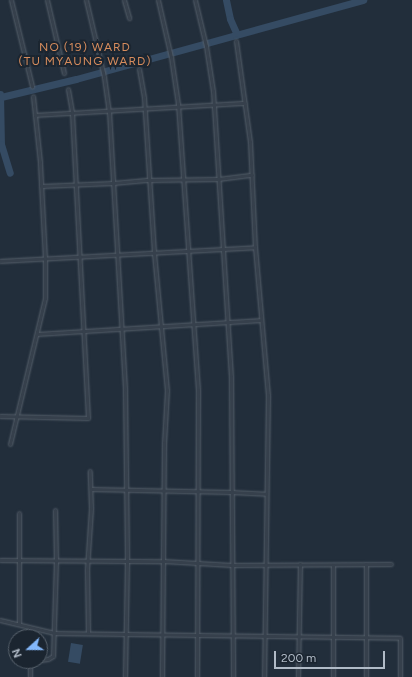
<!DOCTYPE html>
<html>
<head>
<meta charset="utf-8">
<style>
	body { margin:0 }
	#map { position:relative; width:412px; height:677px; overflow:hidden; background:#222e3b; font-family:Figtree,sans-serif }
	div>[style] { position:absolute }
	.water>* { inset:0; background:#354b63; transform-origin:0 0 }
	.river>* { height:7px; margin:-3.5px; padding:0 3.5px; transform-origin:3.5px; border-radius:3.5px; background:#354b63 }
	.roads { filter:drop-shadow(0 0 1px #545e69) drop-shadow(0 0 1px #545e69) }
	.street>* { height:3px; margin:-1.5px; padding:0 1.5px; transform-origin:1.5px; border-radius:1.5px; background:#36404c }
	span { translate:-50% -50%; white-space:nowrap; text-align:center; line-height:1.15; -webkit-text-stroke:4px #1b2530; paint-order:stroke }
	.quarter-label { font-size:12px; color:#d68c5d; letter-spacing:1px }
	.north { position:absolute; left:8px; top:629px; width:40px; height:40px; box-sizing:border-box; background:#1b2530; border:1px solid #57616c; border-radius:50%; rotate:249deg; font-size:11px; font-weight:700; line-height:16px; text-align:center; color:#b1bbc7 }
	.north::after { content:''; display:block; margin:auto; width:14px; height:18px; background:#83b7fa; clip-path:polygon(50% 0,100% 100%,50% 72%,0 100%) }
	.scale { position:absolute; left:274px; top:651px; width:111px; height:18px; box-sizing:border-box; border:2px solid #b1bbc7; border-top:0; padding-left:5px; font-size:12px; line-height:14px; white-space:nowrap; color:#b1bbc7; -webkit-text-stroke:3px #1b2530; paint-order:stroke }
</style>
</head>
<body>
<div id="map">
	<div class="water">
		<i style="left:71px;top:643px;width:12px;height:19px;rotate:9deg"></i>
	</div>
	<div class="river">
		<i style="left:226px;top:0;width:19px;rotate:78deg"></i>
		<i style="left:230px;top:19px;width:17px;rotate:66deg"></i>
		<i style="left:0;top:94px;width:50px;rotate:88.9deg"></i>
		<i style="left:1px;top:144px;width:30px;rotate:73deg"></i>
		<i style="left:1px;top:97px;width:77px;rotate:-13.5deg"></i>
		<i style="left:76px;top:79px;width:298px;rotate:-15.4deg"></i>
	</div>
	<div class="roads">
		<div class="street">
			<i style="left:11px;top:0;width:89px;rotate:76.3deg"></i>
			<i style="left:47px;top:0;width:75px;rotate:76.9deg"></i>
			<i style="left:86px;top:0;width:79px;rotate:76.8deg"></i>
			<i style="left:104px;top:77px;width:34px;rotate:82deg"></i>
			<i style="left:109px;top:111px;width:280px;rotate:86.7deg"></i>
			<i style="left:125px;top:391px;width:171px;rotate:89.3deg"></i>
			<i style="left:127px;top:562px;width:115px;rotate:91deg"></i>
			<i style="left:124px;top:0;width:19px;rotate:74deg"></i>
			<i style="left:158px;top:0;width:58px;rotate:77.2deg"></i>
			<i style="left:171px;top:57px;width:48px;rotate:81.5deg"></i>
			<i style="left:178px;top:104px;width:287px;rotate:86deg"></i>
			<i style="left:198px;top:390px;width:287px;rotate:90.2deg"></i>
			<i style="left:195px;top:0;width:47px;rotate:76.6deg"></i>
			<i style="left:206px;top:46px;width:46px;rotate:81.2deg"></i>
			<i style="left:213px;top:91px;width:287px;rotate:86.4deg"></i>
			<i style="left:231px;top:377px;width:300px;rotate:89.6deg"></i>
			<i style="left:236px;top:41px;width:102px;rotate:82.1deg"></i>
			<i style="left:250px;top:142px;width:105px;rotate:87.3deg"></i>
			<i style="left:255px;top:247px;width:149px;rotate:85deg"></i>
			<i style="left:268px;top:395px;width:282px;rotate:90.8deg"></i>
			<i style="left:139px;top:69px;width:29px;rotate:80deg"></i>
			<i style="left:144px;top:98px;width:155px;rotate:86.3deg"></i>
			<i style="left:154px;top:253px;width:138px;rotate:84.6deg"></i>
			<i style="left:167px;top:390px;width:53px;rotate:93.2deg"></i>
			<i style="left:164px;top:443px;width:234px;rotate:90.5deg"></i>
			<i style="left:35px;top:115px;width:210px;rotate:-3.3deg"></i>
			<i style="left:41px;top:186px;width:72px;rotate:-2.4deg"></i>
			<i style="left:113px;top:183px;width:36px;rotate:-5deg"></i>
			<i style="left:149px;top:180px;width:69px;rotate:-0.8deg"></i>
			<i style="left:218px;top:179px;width:34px;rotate:-7deg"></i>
			<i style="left:0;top:261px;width:255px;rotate:-3.1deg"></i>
			<i style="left:38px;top:334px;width:223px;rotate:-3.6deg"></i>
			<i style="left:0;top:416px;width:88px;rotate:1.3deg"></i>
			<i style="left:88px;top:418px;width:306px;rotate:-93deg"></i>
			<i style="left:72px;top:112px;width:23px;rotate:-100deg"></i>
			<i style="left:10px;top:444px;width:150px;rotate:-76.5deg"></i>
			<i style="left:45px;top:298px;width:39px;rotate:-90deg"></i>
			<i style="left:45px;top:259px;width:97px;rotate:-93deg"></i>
			<i style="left:40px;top:162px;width:66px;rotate:-96.1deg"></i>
			<i style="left:91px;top:489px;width:140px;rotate:1.2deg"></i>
			<i style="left:231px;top:492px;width:35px;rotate:3deg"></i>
			<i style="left:19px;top:513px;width:111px;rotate:90deg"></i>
			<i style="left:0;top:560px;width:163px;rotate:0.4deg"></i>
			<i style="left:163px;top:561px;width:69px;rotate:3.3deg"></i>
			<i style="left:232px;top:565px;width:159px;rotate:-0.4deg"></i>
			<i style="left:366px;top:564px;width:113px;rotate:90deg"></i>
			<i style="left:0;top:620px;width:56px;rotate:13.5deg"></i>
			<i style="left:54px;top:633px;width:346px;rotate:0.8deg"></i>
			<i style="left:400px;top:638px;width:39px;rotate:90deg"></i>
			<i style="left:88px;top:633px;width:64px;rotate:-90.9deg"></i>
			<i style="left:87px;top:569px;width:61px;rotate:-86.2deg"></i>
			<i style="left:91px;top:508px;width:37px;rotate:-92deg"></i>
			<i style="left:40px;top:660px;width:8px;rotate:-7deg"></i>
			<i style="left:48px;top:659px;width:6px;rotate:-31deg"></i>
			<i style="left:53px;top:656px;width:95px;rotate:-88.2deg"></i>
			<i style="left:56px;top:561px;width:51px;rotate:-91.1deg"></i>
			<i style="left:30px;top:677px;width:16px;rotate:-90deg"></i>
			<i style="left:298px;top:677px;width:113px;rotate:-89deg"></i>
			<i style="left:333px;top:677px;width:112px;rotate:-90deg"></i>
		</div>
	</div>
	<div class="quarter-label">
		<span style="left:85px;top:55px">NO (19) WARD<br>(TU MYAUNG WARD)</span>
	</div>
	<div class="north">N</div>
	<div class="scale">200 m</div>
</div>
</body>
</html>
